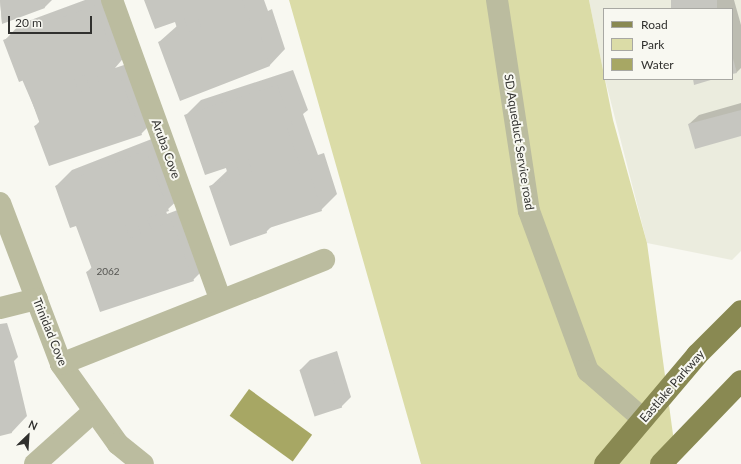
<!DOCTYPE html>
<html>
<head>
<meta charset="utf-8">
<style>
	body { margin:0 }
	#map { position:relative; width:741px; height:464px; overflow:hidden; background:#f8f8f1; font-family:Lato,sans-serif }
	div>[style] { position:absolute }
	.built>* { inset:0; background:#ebecde }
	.green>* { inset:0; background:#dbdca7 }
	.water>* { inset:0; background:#a7a764; transform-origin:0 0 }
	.shadow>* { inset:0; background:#0003 }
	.building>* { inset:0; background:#c6c6c0; transform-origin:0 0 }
	.minor>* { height:22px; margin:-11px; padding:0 11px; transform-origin:11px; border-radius:11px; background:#bbbc9f }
	.major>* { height:22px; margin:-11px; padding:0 11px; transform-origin:11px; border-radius:11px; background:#898952 }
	span { translate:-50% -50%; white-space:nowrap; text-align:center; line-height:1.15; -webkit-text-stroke:4px #f8f8f1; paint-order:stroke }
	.number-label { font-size:10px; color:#565652 }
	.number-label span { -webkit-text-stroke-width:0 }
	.street-label { font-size:12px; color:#30302e }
	.legend { position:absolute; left:603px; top:8px; width:130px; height:72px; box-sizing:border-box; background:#f8f8f1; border:1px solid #a8a8a3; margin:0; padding:5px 7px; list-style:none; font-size:12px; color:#30302e }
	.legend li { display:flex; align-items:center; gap:8px; height:20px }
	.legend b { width:20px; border:1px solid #a8a8a3 }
	.north { position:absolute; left:8px; top:416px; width:40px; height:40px; -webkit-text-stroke:3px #f8f8f1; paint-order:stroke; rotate:25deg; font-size:11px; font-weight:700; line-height:16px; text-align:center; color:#30302e }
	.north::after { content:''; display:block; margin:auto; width:14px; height:18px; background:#30302e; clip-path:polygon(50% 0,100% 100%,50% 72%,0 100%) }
	.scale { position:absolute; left:8px; top:16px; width:84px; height:18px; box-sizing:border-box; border:2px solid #30302e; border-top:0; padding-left:5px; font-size:12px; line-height:14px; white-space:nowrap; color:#30302e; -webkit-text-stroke:3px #f8f8f1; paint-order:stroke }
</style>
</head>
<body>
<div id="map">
	<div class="built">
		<i style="clip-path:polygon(589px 0,741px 0,741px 251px,732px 260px,647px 243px,605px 79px,732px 79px,732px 9px,604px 9px,604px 75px)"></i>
	</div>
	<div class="green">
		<i style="clip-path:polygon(289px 0,589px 0,613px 120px,647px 243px,677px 464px,421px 464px)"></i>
	</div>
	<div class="water">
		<i style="left:249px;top:389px;width:78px;height:33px;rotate:36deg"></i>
	</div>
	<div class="shadow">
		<i style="clip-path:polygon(0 0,52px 0,45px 7px,2px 23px)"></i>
		<i style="clip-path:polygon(85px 0,114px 0,132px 48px,115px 68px,136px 61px,157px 118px,141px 134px,35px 126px,40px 121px,5px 40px,20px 24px)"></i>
		<i style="clip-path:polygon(145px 0,264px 0,268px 11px,272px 9px,285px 49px,270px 65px,181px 99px,159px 42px,177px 26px,176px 21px)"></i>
		<i style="clip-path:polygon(672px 0,734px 0,741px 25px,741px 68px,737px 72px,732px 73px,732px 9px,675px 9px)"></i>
		<i style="clip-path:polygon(293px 70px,308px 110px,303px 114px,318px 155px,324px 153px,337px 194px,321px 210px,272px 226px,266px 232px,211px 186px,228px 170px,185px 116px,201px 100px)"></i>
		<i style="clip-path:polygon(741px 103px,741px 135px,689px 124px,699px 115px)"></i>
		<i style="clip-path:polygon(162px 135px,184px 194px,166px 211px,167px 214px,188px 206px,209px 264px,193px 280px,87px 272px,92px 267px,76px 224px,56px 186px,72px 170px)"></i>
		<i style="clip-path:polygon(7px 323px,18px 357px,14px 361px,27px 416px,12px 432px,0 435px,0 324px)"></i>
		<i style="clip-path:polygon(337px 351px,351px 397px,341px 407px,300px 370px,310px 360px)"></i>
	</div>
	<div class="building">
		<i style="clip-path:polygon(0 0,42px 0,45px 8px,2px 24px)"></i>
		<i style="clip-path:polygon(evenodd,144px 0,242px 0,252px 26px,257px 24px,270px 66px,180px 101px,158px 42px,179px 34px,175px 22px,155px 29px,144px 0,196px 14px,201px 27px,189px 32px,184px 18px,196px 14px)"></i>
		<i style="left:671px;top:0;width:46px;height:9px"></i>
		<i style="clip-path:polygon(evenodd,95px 5px,117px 65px,96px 72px,99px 83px,120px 76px,142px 135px,49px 166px,34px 126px,40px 124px,24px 80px,19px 82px,3px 40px,95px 5px,85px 75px,90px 88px,79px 92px,74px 79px,85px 75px)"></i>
		<i style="clip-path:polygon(732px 55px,737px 73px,732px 74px)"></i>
		<i style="clip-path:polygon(693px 79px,714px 79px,694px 85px)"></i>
		<i style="clip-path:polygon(evenodd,277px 85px,293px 126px,287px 128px,302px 170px,308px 168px,322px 211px,266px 229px,267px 233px,230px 246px,209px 186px,229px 179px,226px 168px,205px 175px,184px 115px,277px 85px,248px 158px,252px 172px,240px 176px,236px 162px,248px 158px)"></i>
		<i style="clip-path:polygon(741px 110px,741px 136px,695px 149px,688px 124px)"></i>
		<i style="clip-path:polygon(evenodd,146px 150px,169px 211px,147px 218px,151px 229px,172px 221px,194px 281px,100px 312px,86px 272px,92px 269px,76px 226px,70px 228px,55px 186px,146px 150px,136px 220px,141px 234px,130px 238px,125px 225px,136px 220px)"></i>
		<i style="left:327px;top:361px;width:49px;height:29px;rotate:72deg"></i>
		<i style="clip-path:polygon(0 385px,12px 433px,0 436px)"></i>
	</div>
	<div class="minor">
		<i style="left:112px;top:0;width:318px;rotate:70.1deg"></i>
		<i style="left:497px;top:0;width:213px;rotate:81.4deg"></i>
		<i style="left:529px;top:211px;width:171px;rotate:69.8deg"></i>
		<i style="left:588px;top:371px;width:73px;rotate:41.1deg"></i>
		<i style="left:0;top:203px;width:172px;rotate:69.2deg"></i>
		<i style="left:61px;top:364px;width:98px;rotate:54.5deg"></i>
		<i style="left:118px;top:444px;width:32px;rotate:39deg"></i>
		<i style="left:0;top:308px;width:38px;rotate:-14deg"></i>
		<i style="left:61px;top:364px;width:283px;rotate:-21.6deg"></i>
		<i style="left:35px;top:464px;width:79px;rotate:-41.9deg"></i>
	</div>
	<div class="major">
		<i style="left:605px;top:464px;width:143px;rotate:-49.8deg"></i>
		<i style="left:697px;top:355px;width:62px;rotate:-45deg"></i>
		<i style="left:661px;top:464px;width:115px;rotate:-46.1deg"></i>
	</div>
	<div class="number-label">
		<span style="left:108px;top:272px">2062</span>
	</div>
	<div class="street-label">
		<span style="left:519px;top:142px;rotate:81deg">SD Aqueduct Service road</span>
		<span style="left:166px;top:149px;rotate:70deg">Aruba Cove</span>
		<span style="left:50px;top:332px;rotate:68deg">Trinidad Cove</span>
		<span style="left:672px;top:386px;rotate:-49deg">Eastlake Parkway</span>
	</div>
	<ul class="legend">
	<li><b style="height:5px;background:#898952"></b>Road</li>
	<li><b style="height:11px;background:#dbdca7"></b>Park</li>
	<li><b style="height:11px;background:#a7a764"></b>Water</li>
	</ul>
	<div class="north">N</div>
	<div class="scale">20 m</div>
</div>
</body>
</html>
